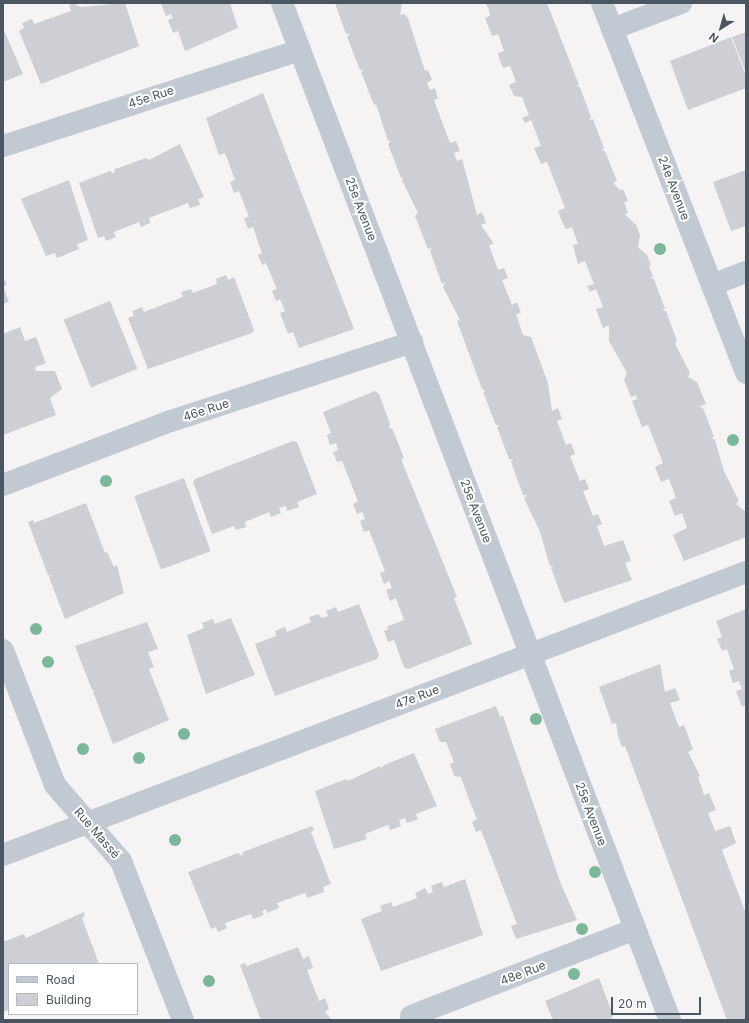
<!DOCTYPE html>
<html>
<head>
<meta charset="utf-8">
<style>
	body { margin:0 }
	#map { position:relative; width:749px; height:1023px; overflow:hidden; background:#f5f3f3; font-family:Inter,sans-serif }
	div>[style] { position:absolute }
	.building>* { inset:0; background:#cdcfd5; transform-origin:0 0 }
	.minor>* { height:22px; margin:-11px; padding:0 11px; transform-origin:11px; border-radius:11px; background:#c1cad2 }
	.tertiary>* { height:22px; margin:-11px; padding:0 11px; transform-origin:11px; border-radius:11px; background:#c1cad2 }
	.trees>* { width:12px; height:12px; margin:-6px; border-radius:50%; background:#7bb799 }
	span { translate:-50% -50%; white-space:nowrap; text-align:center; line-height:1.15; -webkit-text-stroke:4px #fff; paint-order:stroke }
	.street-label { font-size:12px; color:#4a5661 }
	.frame { position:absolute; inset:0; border:4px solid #4a5661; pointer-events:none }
	.legend { position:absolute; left:8px; top:963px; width:130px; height:52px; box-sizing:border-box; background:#fff; border:1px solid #b7bbc0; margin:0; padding:5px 7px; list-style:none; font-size:12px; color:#4a5661 }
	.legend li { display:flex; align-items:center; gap:8px; height:20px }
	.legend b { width:20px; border:1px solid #b7bbc0 }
	.north { position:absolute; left:701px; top:8px; width:40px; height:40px; -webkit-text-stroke:3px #fff; paint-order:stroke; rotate:217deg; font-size:11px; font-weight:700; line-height:16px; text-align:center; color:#4a5661 }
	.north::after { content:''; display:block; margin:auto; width:14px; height:18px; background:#4a5661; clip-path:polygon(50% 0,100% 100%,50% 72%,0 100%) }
	.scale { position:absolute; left:611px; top:997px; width:90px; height:18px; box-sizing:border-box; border:2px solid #4a5661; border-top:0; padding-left:5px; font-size:12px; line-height:14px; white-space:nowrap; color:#4a5661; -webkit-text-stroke:3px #fff; paint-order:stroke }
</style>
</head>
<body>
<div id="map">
	<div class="building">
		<i style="clip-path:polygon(73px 3px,81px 7px,125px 3px,139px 46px,41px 84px,19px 31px,24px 28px,22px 23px,32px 19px,34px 24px,71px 11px,69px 5px)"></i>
		<i style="clip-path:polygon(161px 3px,230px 3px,238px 28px,185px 51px,178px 31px,173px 33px,168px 20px,173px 18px,171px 14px,166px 16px)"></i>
		<i style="clip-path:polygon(335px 3px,402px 3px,400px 15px,404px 14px,408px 18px,425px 71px,428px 70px,432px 80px,427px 83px,430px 90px,435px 88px,438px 98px,434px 100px,450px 143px,456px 141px,460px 151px,454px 153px,457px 161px,462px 159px,477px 215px,482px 212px,486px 223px,481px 225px,494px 244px,489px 245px,498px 270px,504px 268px,508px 278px,502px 280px,512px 305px,517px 302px,521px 313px,516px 314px,523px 335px,531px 337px,548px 383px,552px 411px,558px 408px,562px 419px,557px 421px,566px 445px,571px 443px,575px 454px,570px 456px,580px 481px,585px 479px,589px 489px,583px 491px,593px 516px,598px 514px,602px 524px,597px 526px,604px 546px,623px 540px,631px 561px,625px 563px,632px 580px,564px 603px,551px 568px,554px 567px,550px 566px,540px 532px,524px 498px,527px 495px,523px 495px,511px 462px,513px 460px,509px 459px,497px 427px,499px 425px,496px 425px,483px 392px,486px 391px,482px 389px,457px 321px,460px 320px,443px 287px,446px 282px,442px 284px,430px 251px,432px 248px,428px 249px,415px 216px,418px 213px,402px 180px,404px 177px,401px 178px,388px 144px,391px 141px,388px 141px,376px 104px,374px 105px,361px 72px,364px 70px,360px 70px,347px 37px,350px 34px,346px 34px)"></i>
		<i style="clip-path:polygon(479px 3px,547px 3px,579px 85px,576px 86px,580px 87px,591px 117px,589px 120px,593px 119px,604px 148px,601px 150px,605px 151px,617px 181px,613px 183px,620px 190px,623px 189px,628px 201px,624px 202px,628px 213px,625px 214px,636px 225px,640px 235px,638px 247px,647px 255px,651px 265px,649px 266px,653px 277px,650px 278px,654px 279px,665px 309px,662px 310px,666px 311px,677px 341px,675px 344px,690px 373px,688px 377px,697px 382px,706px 404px,699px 407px,703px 408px,714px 437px,711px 438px,715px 440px,724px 471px,739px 501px,736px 504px,746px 512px,746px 537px,684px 561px,673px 535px,687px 528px,682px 513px,675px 516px,669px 501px,676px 498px,669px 479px,661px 482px,655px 467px,663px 463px,648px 425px,642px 427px,632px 401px,637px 399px,636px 395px,631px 397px,624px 380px,627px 373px,609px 341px,609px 325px,603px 328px,596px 309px,603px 307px,596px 289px,590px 292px,587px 286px,594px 284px,585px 261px,578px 264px,573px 245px,578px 244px,572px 227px,566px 229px,563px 224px,558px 211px,565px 208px,547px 162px,541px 164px,534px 148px,541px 146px,531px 120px,525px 123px,522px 118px,529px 115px,522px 97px,514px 96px,509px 85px,516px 82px,510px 66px,503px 68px,499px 58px,498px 53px,504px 51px,498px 34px,492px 36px,485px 18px,490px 16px,489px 10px,486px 4px)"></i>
		<i style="clip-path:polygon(3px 28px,23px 74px,3px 82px)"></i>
		<i style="clip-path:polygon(746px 32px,746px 73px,732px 37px)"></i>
		<i style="clip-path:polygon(731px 37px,746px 76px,746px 88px,688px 110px,670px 61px)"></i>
		<i style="clip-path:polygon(263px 93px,354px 329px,299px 348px,293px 332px,288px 334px,280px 313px,285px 311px,280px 299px,276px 301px,272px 291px,277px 289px,266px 263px,262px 265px,258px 255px,262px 253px,253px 227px,248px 229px,244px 218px,249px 217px,239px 191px,234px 193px,230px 182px,235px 180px,225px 153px,219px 155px,206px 118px)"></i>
		<i style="clip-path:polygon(180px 144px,204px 197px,198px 199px,200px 205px,190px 208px,188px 203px,149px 218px,150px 223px,141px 227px,139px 222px,114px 232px,116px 237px,106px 241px,104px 236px,98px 238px,79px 183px,110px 171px,114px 174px,115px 169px,146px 158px,149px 160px)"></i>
		<i style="clip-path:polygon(746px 170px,746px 226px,731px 231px,713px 182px)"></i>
		<i style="clip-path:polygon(69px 180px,88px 240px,77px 244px,79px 249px,57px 258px,55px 253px,46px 256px,21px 199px)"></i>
		<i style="clip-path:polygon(226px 275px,228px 280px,234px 277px,254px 330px,252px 333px,148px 369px,128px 318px,134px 316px,132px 311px,142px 307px,144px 312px,183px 297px,181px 292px,191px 289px,193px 293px,217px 284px,216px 279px)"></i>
		<i style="clip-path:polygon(5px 280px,7px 285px,3px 286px,9px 302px,3px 304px,3px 281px)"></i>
		<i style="left:110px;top:301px;width:73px;height:50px;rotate:68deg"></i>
		<i style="clip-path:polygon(20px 327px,25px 341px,36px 337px,46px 363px,35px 367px,36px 371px,55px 371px,62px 389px,50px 398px,56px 415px,3px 435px,3px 334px)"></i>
		<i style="clip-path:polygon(375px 391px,379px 394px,390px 424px,389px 429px,392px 428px,404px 458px,401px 459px,457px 597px,454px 598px,472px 644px,408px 669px,404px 667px,394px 640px,388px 642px,384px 631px,389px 629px,386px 627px,404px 620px,396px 598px,390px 601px,386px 590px,392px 588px,389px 581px,384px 584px,380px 573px,385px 571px,369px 530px,364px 532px,360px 521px,365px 519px,362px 512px,357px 514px,353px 504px,358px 501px,342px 461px,337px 462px,333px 452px,338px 450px,336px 443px,330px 445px,327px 435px,331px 433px,323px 412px)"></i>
		<i style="clip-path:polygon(293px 441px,297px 442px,317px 494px,297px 502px,299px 507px,287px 511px,286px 506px,279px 508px,281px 513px,271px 517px,269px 512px,245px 522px,246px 527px,236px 530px,234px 526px,212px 534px,193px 482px,195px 479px)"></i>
		<i style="left:184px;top:478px;width:78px;height:53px;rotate:70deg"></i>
		<i style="clip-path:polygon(86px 503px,105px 553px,107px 552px,114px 567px,117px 565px,124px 593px,65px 619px,49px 577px,51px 576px,48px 575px,28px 522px,33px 520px,34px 523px)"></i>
		<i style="clip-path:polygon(359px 604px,379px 655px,377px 659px,275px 696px,255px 644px,276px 636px,275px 631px,285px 627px,287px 632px,311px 622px,309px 617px,319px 614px,321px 618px,328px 616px,326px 611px,336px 607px,338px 612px)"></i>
		<i style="clip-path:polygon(746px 609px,746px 705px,742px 707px,736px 691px,742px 689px,739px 681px,733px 683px,729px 671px,734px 669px,727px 649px,722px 651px,717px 639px,722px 637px,716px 621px)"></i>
		<i style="clip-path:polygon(231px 618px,255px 675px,206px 694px,187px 635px,204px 628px,202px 623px,213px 619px,215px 624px)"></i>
		<i style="clip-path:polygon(147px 622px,158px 649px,148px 652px,154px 667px,149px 669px,169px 720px,113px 744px,93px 692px,95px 690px,92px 690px,75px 646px)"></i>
		<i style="clip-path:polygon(660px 664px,665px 692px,675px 688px,680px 700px,670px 703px,679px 727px,684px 725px,693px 749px,688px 752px,700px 776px,698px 777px,704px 795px,709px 793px,716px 810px,708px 813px,715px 831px,730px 826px,736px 843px,722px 850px,746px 914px,746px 1020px,727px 1020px,625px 746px,622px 747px,618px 736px,616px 723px,619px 722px,612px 724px,599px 687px)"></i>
		<i style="clip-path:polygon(496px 706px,500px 717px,503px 716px,561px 884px,577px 920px,516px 939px,511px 926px,517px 924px,481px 830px,476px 832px,472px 822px,477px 819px,468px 797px,461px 777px,454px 776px,450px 764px,454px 762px,446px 742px,440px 742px,435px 729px)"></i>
		<i style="clip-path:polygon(414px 753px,437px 806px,416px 814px,418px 819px,407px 823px,405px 818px,399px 820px,401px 826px,390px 830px,388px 825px,365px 834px,367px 839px,334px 849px,315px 791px,346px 779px,348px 781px,380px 766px,381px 769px,384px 765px)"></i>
		<i style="clip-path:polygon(312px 826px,314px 830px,311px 832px,331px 884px,323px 887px,324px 892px,307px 898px,305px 893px,277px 903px,279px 908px,267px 913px,266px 909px,262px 911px,264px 915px,253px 919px,251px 914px,225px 923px,227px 928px,218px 932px,216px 927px,211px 929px,188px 872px,238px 853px,242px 856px,243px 852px)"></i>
		<i style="clip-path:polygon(465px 879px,483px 935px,381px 971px,361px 919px,382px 911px,380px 906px,391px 902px,393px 907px,417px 898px,415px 893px,425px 888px,428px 894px,433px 892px,431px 886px,442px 882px,444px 887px)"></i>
		<i style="clip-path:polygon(84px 912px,85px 916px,82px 918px,99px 964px,9px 964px,8px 1010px,3px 1012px,3px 942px,24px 934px,26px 938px)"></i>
		<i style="clip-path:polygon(298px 947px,303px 959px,309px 956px,313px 968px,307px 970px,319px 1001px,325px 998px,329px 1009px,325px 1012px,332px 1020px,261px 1020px,240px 965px,245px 963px,247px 966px)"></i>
		<i style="clip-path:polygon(599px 978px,613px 1015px,611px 1018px,615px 1020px,553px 1020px,545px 1001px)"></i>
	</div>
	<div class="minor">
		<i style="left:282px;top:3px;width:1089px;rotate:69.12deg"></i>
		<i style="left:602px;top:3px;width:397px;rotate:68.7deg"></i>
		<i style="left:612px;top:29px;width:74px;rotate:-20.6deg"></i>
		<i style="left:3px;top:146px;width:312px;rotate:-17.9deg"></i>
		<i style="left:712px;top:285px;width:36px;rotate:-21deg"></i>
		<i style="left:3px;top:485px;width:180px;rotate:-20.9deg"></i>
		<i style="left:171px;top:421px;width:254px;rotate:-18.1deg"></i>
		<i style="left:3px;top:650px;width:145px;rotate:68.9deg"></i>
		<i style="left:55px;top:785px;width:101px;rotate:49deg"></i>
		<i style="left:121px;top:861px;width:171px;rotate:68.7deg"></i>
		<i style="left:411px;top:1016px;width:240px;rotate:-21.2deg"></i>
	</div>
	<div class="tertiary">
		<i style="left:3px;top:855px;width:795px;rotate:-20.85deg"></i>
	</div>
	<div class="trees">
		<i style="left:660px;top:249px"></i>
		<i style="left:733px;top:440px"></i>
		<i style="left:106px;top:481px"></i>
		<i style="left:36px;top:629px"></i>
		<i style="left:48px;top:662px"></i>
		<i style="left:536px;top:719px"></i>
		<i style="left:184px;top:734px"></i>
		<i style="left:83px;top:749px"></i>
		<i style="left:139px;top:758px"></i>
		<i style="left:175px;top:840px"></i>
		<i style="left:595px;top:872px"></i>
		<i style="left:582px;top:929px"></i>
		<i style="left:574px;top:974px"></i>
		<i style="left:209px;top:981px"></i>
	</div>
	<div class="street-label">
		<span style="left:151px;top:97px;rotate:-18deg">45e Rue</span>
		<span style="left:674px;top:188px;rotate:69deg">24e Avenue</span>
		<span style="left:361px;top:209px;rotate:69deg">25e Avenue</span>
		<span style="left:206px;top:410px;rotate:-18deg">46e Rue</span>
		<span style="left:476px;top:511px;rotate:69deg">25e Avenue</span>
		<span style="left:417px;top:697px;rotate:-21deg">47e Rue</span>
		<span style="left:591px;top:814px;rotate:69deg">25e Avenue</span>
		<span style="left:97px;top:833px;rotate:49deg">Rue Massé</span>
		<span style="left:523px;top:973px;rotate:-21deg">48e Rue</span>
	</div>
	<div class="frame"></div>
	<ul class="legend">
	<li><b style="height:5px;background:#c1cad2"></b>Road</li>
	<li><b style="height:11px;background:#cdcfd5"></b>Building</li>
	</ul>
	<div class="north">N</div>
	<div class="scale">20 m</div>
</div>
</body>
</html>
